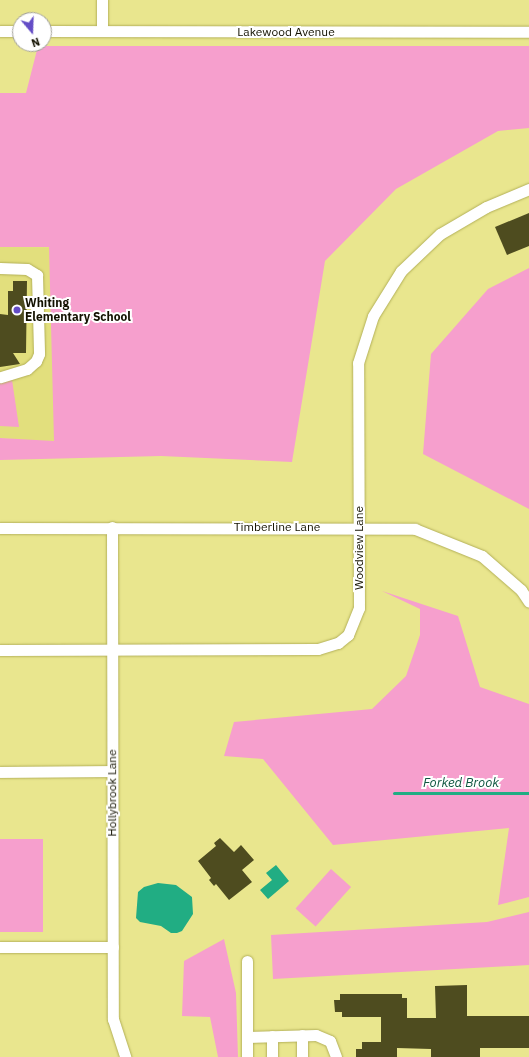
<!DOCTYPE html>
<html>
<head>
<meta charset="utf-8">
<style>
	body { margin:0 }
	#map { position:relative; width:529px; height:1057px; overflow:hidden; background:#e9e68e; font-family:"IBM Plex Sans",sans-serif }
	div>[style] { position:absolute }
	.built>* { inset:0; background:#e2df7d }
	.green>* { inset:0; background:#f69fcd; transform-origin:0 0 }
	.water>* { inset:0; background:#21ad83 }
	.stream>* { height:3px; margin:-1.5px; padding:0 1.5px; transform-origin:1.5px; border-radius:1.5px; background:#21ad83 }
	.building>* { inset:0; background:#4e4c1f }
	.roads { filter:drop-shadow(0 0 1px #b3b059) drop-shadow(0 0 1px #b3b059) }
	.minor>* { height:11px; margin:-5.5px; padding:0 5.5px; transform-origin:5.5px; border-radius:5.5px; background:#fff }
	.dots>* { width:11px; height:11px; translate:-50% -50%; box-sizing:border-box; border:2px solid #fff; border-radius:50% }
	span { translate:-50% -50%; white-space:nowrap; text-align:center; line-height:1.15; -webkit-text-stroke:4px #fff; paint-order:stroke }
	.street-label { font-size:12px; color:#131100 }
	.poi-label { font-size:12px; color:#131100; font-weight:700 }
	.left { translate:0 -50%; text-align:left }
	.water-label { font-size:13px; color:#0f5640; font-style:italic }
	.north { position:absolute; left:12px; top:12px; width:40px; height:40px; box-sizing:border-box; background:#fff; border:1px solid #a1a099; border-radius:50%; rotate:161deg; font-size:11px; font-weight:700; line-height:16px; text-align:center; color:#131100 }
	.north::after { content:''; display:block; margin:auto; width:14px; height:18px; background:#644dc6; clip-path:polygon(50% 0,100% 100%,50% 72%,0 100%) }
</style>
</head>
<body>
<div id="map">
	<div class="built">
		<i style="clip-path:polygon(0 247px,161px 248px,54px 442px,0 438px)"></i>
	</div>
	<div class="green">
		<i style="clip-path:polygon(38px 46px,529px 46px,529px 128px,498px 131px,396px 189px,325px 261px,292px 462px,161px 456px,0 460px,0 438px,54px 441px,49px 247px,0 247px,0 93px,26px 93px)"></i>
		<i style="clip-path:polygon(529px 268px,529px 509px,423px 454px,431px 354px,488px 289px)"></i>
		<i style="clip-path:polygon(12px 380px,19px 427px,0 426px,0 383px)"></i>
		<i style="clip-path:polygon(382px 591px,458px 616px,480px 687px,529px 704px,529px 897px,498px 905px,509px 828px,333px 845px,263px 759px,224px 756px,234px 722px,372px 709px,406px 676px,420px 635px,420px 609px)"></i>
		<i style="left:0;top:839px;width:43px;height:93px"></i>
		<i style="left:331px;top:869px;width:27px;height:53px;rotate:42deg"></i>
		<i style="clip-path:polygon(529px 912px,529px 965px,273px 979px,271px 935px,487px 922px)"></i>
		<i style="clip-path:polygon(224px 939px,236px 993px,238px 1057px,218px 1057px,210px 1017px,182px 1016px,184px 961px)"></i>
	</div>
	<div class="water">
		<i style="clip-path:polygon(276px 865px,289px 881px,268px 899px,260px 890px,272px 880px,266px 873px)"></i>
		<i style="clip-path:polygon(158px 883px,176px 885px,192px 897px,193px 914px,182px 931px,177px 933px,171px 933px,161px 926px,140px 922px,136px 918px,138px 892px,144px 887px)"></i>
	</div>
	<div class="stream">
		<i style="left:394px;top:793px;width:135px"></i>
	</div>
	<div class="building">
		<i style="clip-path:polygon(529px 213px,529px 246px,507px 255px,495px 227px)"></i>
		<i style="clip-path:polygon(13px 281px,27px 281px,26px 353px,13px 353px,20px 364px,0 367px,0 314px,8px 315px,8px 291px,13px 291px)"></i>
		<i style="clip-path:polygon(220px 838px,234px 852px,241px 845px,254px 860px,242px 870px,252px 882px,229px 900px,216px 884px,214px 886px,209px 880px,211px 878px,198px 861px,216px 846px,214px 843px)"></i>
		<i style="clip-path:polygon(467px 985px,467px 1016px,529px 1016px,529px 1048px,480px 1048px,480px 1057px,431px 1057px,431px 1049px,397px 1048px,397px 1057px,356px 1057px,356px 1049px,362px 1049px,362px 1042px,381px 1042px,381px 1017px,342px 1017px,342px 1012px,335px 1012px,334px 1000px,340px 1000px,340px 994px,402px 994px,402px 998px,407px 998px,407px 1018px,436px 1018px,435px 986px)"></i>
	</div>
	<div class="roads">
		<div class="minor">
			<i style="left:0;top:31px;width:20px"></i>
			<i style="left:44px;top:31px;width:485px;rotate:0.1deg"></i>
			<i style="left:102px;top:31px;width:31px;rotate:-90deg"></i>
			<i style="left:0;top:268px;width:27px;rotate:2deg"></i>
			<i style="left:27px;top:269px;width:12px;rotate:31deg"></i>
			<i style="left:37px;top:275px;width:79px;rotate:88.5deg"></i>
			<i style="left:39px;top:354px;width:8px;rotate:113deg"></i>
			<i style="left:36px;top:361px;width:12px;rotate:138deg"></i>
			<i style="left:27px;top:369px;width:28px;rotate:163deg"></i>
			<i style="left:112px;top:527px;width:492px;rotate:89.9deg"></i>
			<i style="left:113px;top:1019px;width:40px;rotate:72deg"></i>
			<i style="left:0;top:528px;width:415px;rotate:0.1deg"></i>
			<i style="left:415px;top:529px;width:72px;rotate:21.9deg"></i>
			<i style="left:482px;top:556px;width:52px;rotate:41.1deg"></i>
			<i style="left:521px;top:590px;width:14px;rotate:56deg"></i>
			<i style="left:0;top:650px;width:318px;rotate:-0.2deg"></i>
			<i style="left:318px;top:649px;width:21px;rotate:-17deg"></i>
			<i style="left:338px;top:643px;width:13px;rotate:-39deg"></i>
			<i style="left:348px;top:635px;width:29px;rotate:-68deg"></i>
			<i style="left:359px;top:608px;width:245px;rotate:-90.2deg"></i>
			<i style="left:358px;top:363px;width:49px;rotate:-72.3deg"></i>
			<i style="left:373px;top:316px;width:53px;rotate:-58.1deg"></i>
			<i style="left:401px;top:271px;width:54px;rotate:-43.5deg"></i>
			<i style="left:440px;top:234px;width:53px;rotate:-30.4deg"></i>
			<i style="left:486px;top:207px;width:47px;rotate:-22.7deg"></i>
			<i style="left:0;top:772px;width:111px;rotate:-0.5deg"></i>
			<i style="left:0;top:947px;width:113px"></i>
			<i style="left:247px;top:961px;width:96px;rotate:90deg"></i>
			<i style="left:302px;top:1035px;width:22px;rotate:90deg"></i>
			<i style="left:247px;top:1037px;width:69px;rotate:-1.7deg"></i>
			<i style="left:316px;top:1035px;width:15px;rotate:23deg"></i>
			<i style="left:330px;top:1041px;width:17px;rotate:69deg"></i>
			<i style="left:272px;top:1057px;width:21px;rotate:-90deg"></i>
		</div>
	</div>
	<div class="dots">
		<i style="left:17px;top:310px;background:#644dc6"></i>
	</div>
	<div class="street-label">
		<span style="left:286px;top:32px">Lakewood Avenue</span>
		<span style="left:277px;top:527px">Timberline Lane</span>
		<span style="left:359px;top:548px;rotate:-90deg">Woodview Lane</span>
		<span style="left:112px;top:793px;rotate:-90deg">Hollybrook Lane</span>
	</div>
	<div class="poi-label">
		<span class="left" style="left:25px;top:310px">Whiting<br>Elementary School</span>
	</div>
	<div class="water-label">
		<span style="left:461px;top:783px">Forked Brook</span>
	</div>
	<div class="north">N</div>
</div>
</body>
</html>
